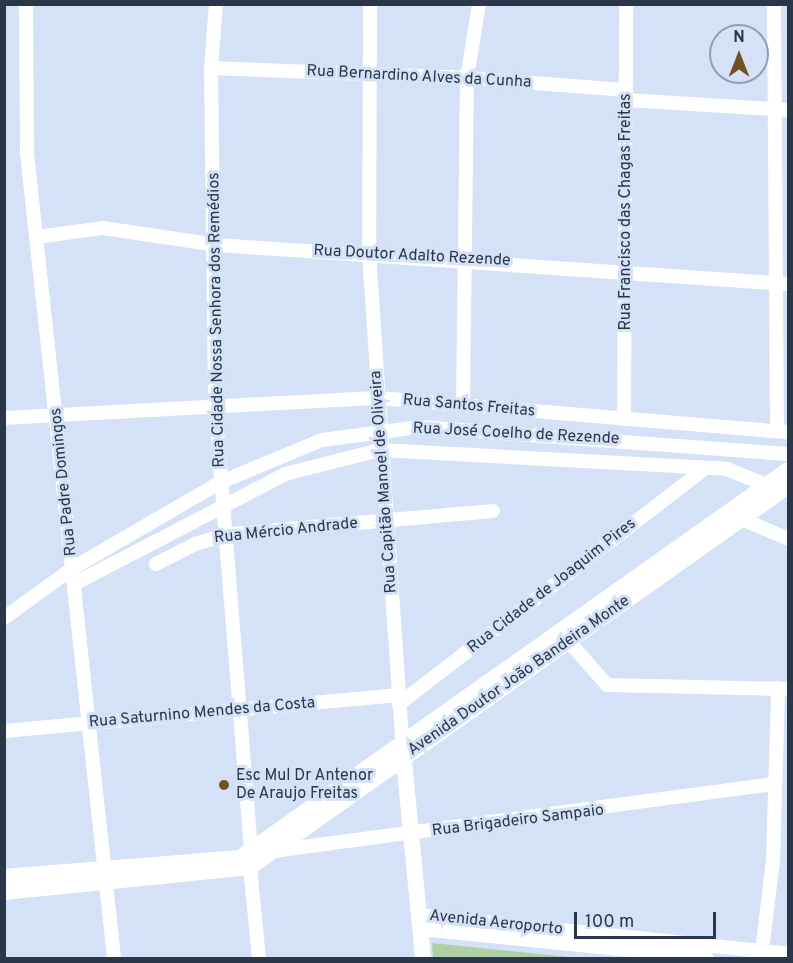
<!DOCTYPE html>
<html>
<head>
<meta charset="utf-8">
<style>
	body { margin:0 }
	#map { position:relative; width:793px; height:963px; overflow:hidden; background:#d4e1f6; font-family:Overpass,sans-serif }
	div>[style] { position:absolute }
	.green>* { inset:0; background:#b0d0a6 }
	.minor>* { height:14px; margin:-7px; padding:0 7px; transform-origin:7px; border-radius:7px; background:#fff }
	.major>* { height:16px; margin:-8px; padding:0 8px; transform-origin:8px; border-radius:8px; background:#fff }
	.dots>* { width:16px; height:16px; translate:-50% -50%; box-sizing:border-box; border:3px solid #d4e1f6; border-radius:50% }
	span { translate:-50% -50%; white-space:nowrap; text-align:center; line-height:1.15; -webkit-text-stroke:6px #d4e1f6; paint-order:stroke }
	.street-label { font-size:16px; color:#2a374b }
	.poi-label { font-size:16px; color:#2a374b }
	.left { translate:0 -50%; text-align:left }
	.frame { position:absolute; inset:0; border:6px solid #2a374b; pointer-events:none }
	.north { position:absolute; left:709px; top:24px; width:60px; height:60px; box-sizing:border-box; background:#d4e1f6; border:2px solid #909db2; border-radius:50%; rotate:0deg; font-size:16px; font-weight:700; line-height:24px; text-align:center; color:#2a374b }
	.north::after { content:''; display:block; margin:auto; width:21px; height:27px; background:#6f5326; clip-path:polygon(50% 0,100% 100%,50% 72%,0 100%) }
	.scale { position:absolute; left:574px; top:912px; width:142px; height:27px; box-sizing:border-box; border:3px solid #2a374b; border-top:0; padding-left:8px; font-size:18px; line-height:21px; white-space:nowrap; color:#2a374b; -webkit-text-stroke:4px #d4e1f6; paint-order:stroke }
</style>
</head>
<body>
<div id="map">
	<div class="green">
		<i style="clip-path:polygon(432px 943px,580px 958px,433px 958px)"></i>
	</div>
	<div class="minor">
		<i style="left:26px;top:4px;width:149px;rotate:89.6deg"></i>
		<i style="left:27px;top:153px;width:810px;rotate:83.83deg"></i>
		<i style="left:216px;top:4px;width:64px;rotate:94.5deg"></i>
		<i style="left:211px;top:68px;width:335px;rotate:89.3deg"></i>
		<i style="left:215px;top:403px;width:449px;rotate:85.4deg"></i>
		<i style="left:370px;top:4px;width:250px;rotate:90.2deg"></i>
		<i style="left:369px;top:254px;width:489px;rotate:86.1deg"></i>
		<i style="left:774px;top:4px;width:427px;rotate:89.6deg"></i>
		<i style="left:211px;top:68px;width:256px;rotate:2.2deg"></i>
		<i style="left:467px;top:78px;width:159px;rotate:4.3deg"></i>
		<i style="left:626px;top:100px;width:162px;rotate:3.5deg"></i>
		<i style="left:37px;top:237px;width:67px;rotate:-7.8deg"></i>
		<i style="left:103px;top:228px;width:115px;rotate:8.5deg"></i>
		<i style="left:217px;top:245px;width:572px;rotate:3.91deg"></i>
		<i style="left:463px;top:404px;width:326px;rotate:-89.3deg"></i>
		<i style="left:467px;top:78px;width:75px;rotate:-80.8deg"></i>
		<i style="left:4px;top:418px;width:376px;rotate:-3.1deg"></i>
		<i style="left:379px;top:398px;width:410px;rotate:4.8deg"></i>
		<i style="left:624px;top:419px;width:415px;rotate:-89.7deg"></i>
		<i style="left:742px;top:519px;width:50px;rotate:23.5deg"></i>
		<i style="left:156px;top:564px;width:44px;rotate:-27.1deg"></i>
		<i style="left:195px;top:544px;width:36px;rotate:-16deg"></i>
		<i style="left:230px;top:534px;width:264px;rotate:-5deg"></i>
		<i style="left:74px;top:584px;width:238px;rotate:-27.5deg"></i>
		<i style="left:285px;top:474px;width:98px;rotate:-14.2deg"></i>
		<i style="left:380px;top:450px;width:348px;rotate:3.1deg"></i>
		<i style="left:727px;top:469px;width:42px;rotate:22.3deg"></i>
		<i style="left:4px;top:618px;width:85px;rotate:-35.9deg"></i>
		<i style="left:73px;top:568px;width:171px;rotate:-30.2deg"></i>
		<i style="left:221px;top:482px;width:109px;rotate:-22.6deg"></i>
		<i style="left:322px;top:440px;width:99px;rotate:-7.6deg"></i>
		<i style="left:420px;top:427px;width:369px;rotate:4.2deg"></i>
		<i style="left:569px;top:642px;width:57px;rotate:48.5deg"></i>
		<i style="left:607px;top:685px;width:181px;rotate:1.3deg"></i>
		<i style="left:399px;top:704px;width:386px;rotate:-37.6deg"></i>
		<i style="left:4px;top:731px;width:397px;rotate:-5.2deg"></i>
		<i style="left:273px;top:851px;width:505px;rotate:-7.62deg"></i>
		<i style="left:250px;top:867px;width:91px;rotate:84.4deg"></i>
		<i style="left:419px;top:915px;width:371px;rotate:6deg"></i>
		<i style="left:421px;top:929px;width:287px;rotate:5.8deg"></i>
		<i style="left:762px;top:951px;width:92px;rotate:-83.1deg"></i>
		<i style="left:773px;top:860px;width:172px;rotate:-88.3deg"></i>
	</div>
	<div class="major">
		<i style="left:403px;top:750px;width:209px;rotate:84.5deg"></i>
		<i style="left:4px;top:877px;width:237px;rotate:-4.6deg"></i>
		<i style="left:240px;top:858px;width:671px;rotate:-35.3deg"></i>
		<i style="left:4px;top:892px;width:247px;rotate:-5.8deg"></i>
		<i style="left:250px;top:867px;width:659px;rotate:-35.31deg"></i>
	</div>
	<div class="dots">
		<i style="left:224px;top:785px;background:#6f5326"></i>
	</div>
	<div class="street-label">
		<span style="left:419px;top:77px;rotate:3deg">Rua Bernardino Alves da Cunha</span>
		<span style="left:626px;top:212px;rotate:-90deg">Rua Francisco das Chagas Freitas</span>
		<span style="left:412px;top:256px;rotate:3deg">Rua Doutor Adalto Rezende</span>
		<span style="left:217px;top:320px;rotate:-91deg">Rua Cidade Nossa Senhora dos Remédios</span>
		<span style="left:469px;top:406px;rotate:5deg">Rua Santos Freitas</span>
		<span style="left:516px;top:434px;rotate:3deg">Rua José Coelho de Rezende</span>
		<span style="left:64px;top:482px;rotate:-96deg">Rua Padre Domingos</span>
		<span style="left:384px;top:482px;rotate:-94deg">Rua Capitão Manoel de Oliveira</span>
		<span style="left:286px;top:531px;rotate:-6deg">Rua Mércio Andrade</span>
		<span style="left:552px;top:586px;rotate:-38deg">Rua Cidade de Joaquim Pires</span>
		<span style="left:519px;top:676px;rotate:-35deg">Avenida Doutor João Bandeira Monte</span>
		<span style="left:202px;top:713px;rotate:-5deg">Rua Saturnino Mendes da Costa</span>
		<span style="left:518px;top:821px;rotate:-7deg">Rua Brigadeiro Sampaio</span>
		<span style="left:496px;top:923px;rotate:6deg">Avenida Aeroporto</span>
	</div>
	<div class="poi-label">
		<span class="left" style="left:236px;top:785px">Esc Mul Dr Antenor<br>De Araujo Freitas</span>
	</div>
	<div class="frame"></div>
	<div class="north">N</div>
	<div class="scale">100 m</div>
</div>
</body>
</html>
